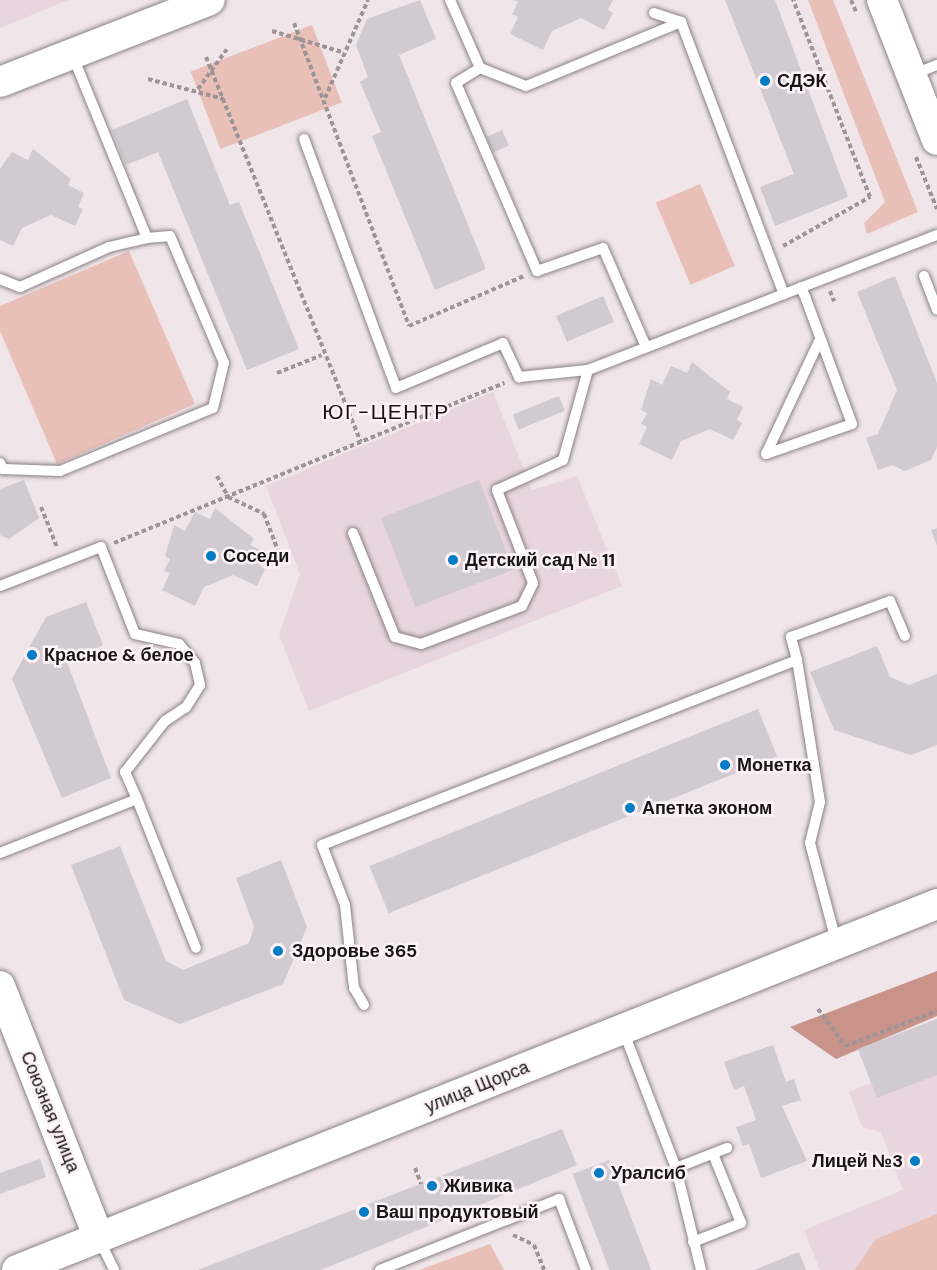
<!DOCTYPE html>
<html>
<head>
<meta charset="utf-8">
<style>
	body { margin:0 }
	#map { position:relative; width:937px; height:1270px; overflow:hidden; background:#f0e5e9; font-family:"DM Sans",sans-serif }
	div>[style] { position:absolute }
	.built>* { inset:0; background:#e8d5dd }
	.green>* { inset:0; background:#e9c0b8; transform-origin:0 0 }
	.forest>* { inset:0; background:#c89389 }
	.building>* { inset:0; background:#d2cad1; transform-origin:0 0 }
	.path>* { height:4px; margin-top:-2px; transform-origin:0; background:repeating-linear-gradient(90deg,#9c9497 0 4.5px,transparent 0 7.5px) }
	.roads { filter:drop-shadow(0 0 2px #8b8286) drop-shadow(0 0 2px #8b8286) }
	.lane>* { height:10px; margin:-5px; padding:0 5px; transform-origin:5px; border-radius:5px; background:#fff }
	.secondary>* { height:30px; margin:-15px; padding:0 15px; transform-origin:15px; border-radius:15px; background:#fff }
	.dots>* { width:16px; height:16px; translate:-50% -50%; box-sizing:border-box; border:3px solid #fdf2f7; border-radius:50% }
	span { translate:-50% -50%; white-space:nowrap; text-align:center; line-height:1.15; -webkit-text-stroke:5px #fdf2f7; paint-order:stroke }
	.poi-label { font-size:18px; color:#191517; font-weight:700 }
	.left { translate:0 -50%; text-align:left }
	.right { translate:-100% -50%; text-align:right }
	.street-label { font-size:18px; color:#191517 }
	.quarter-label { font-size:21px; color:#191517; letter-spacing:1.5px }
</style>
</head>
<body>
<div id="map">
	<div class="built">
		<i style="clip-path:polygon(0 0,68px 0,0 28px)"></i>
		<i style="clip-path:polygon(493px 392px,532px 490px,577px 476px,622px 586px,309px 711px,279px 635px,300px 574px,266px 486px)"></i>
		<i style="clip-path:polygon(937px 1019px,937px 1270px,820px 1270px,804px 1230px,903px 1190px,881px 1132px,862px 1127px,849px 1092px,871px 1083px,858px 1049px)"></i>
	</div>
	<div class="green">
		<i style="clip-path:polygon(808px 0,833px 0,918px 212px,867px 234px,864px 223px,885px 202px)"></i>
		<i style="left:312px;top:25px;width:83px;height:130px;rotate:69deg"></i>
		<i style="left:700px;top:184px;width:89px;height:48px;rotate:67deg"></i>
		<i style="clip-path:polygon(129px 251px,195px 404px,57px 464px,0 331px,0 306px)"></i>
		<i style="clip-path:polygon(937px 1214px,937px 1270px,855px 1270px,876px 1239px)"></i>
		<i style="clip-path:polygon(490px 1244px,504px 1270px,419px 1270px)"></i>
	</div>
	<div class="forest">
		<i style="clip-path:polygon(937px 971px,937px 1016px,836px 1059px,790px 1027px)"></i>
	</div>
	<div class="building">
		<i style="clip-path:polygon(420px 0,436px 39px,399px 55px,486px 269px,435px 290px,372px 136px,381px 132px,360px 82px,368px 77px,356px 45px,367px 19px)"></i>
		<i style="clip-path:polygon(513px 0,613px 0,608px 10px,613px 13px,604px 30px,581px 18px,552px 31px,543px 50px,510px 34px,518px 17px,512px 14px,518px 2px)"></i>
		<i style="clip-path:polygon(725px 0,775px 0,848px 197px,775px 226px,760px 187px,794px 174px)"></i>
		<i style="clip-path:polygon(187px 99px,230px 205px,239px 202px,299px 349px,247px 370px,158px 152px,126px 165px,112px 130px)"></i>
		<i style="left:502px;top:130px;width:17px;height:17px;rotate:66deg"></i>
		<i style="clip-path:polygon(33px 149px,71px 179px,68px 185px,84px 193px,78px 207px,83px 209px,75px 226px,51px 215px,22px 228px,13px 246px,0 240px,0 169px,12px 152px,28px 160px)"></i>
		<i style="clip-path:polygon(895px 276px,937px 383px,937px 447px,931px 460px,905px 471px,892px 465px,878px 470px,866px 438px,878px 434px,897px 390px,857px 292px)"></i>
		<i style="left:603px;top:296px;width:28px;height:51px;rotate:67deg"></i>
		<i style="clip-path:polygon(692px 362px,730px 392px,727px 399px,743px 407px,737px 420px,742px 423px,733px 440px,710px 429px,681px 441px,672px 460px,639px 444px,647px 427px,641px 424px,647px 413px,641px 410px,651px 379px,662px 385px,671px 366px,687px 373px)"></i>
		<i style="left:559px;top:396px;width:16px;height:50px;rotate:68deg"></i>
		<i style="clip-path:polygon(24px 480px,39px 518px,9px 539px,0 535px,0 489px)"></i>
		<i style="left:479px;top:480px;width:96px;height:105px;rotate:69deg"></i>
		<i style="clip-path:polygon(215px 508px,254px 539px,250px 545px,266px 553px,260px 566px,265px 569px,257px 586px,233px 575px,204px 587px,195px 606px,162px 590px,170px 573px,164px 571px,170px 559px,165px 556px,174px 525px,185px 531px,195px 512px,210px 519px)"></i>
		<i style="clip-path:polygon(937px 528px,937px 546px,931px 530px)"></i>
		<i style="clip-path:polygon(86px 602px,103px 645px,67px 662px,111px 778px,62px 798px,12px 679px,46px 617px)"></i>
		<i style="clip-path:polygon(877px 646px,890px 677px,909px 685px,937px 674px,937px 745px,911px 755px,834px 730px,810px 672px)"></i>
		<i style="left:758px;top:709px;width:51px;height:419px;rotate:68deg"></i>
		<i style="clip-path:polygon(120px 846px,166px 961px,183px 970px,249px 943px,254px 927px,236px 878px,281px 860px,307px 927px,283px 984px,180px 1024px,124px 1000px,71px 865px)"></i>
		<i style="clip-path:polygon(937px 1019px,937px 1075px,877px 1098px,858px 1049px)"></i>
		<i style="clip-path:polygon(773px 1045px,786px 1082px,794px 1079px,801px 1100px,782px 1106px,807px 1161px,761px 1178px,749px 1144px,743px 1146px,736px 1127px,756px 1120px,744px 1086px,734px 1090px,724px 1062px)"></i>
		<i style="clip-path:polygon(562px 1129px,577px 1165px,321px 1270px,198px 1270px)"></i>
		<i style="clip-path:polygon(40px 1159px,46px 1177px,0 1194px,0 1173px)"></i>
		<i style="left:609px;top:1160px;width:118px;height:39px;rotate:69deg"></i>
		<i style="clip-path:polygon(799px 1252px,806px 1270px,754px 1270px)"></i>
	</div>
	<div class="path">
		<i style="left:851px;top:0;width:15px;rotate:67deg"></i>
		<i style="left:294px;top:23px;width:324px;rotate:69.2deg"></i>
		<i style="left:409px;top:326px;width:125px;rotate:-23.5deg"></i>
		<i style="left:272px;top:31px;width:73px;rotate:16.7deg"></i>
		<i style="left:206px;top:57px;width:415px;rotate:68.1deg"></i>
		<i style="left:148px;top:79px;width:78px;rotate:14.9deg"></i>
		<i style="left:198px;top:89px;width:49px;rotate:-54.1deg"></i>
		<i style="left:325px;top:98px;width:107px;rotate:-66.3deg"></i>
		<i style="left:916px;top:157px;width:56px;rotate:68deg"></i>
		<i style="left:783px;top:246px;width:100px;rotate:-29.4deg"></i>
		<i style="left:870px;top:197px;width:212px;rotate:-111.3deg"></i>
		<i style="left:830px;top:291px;width:11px;rotate:68deg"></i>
		<i style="left:277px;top:373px;width:48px;rotate:-21.8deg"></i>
		<i style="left:217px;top:476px;width:24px;rotate:62deg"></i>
		<i style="left:228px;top:497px;width:40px;rotate:25deg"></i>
		<i style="left:264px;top:514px;width:39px;rotate:69deg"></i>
		<i style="left:41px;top:507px;width:43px;rotate:68.2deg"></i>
		<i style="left:114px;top:543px;width:422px;rotate:-22.3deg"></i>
		<i style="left:818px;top:1009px;width:46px;rotate:53.9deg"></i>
		<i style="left:845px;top:1046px;width:98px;rotate:-20.8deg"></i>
		<i style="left:415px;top:1168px;width:17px;rotate:69deg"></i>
		<i style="left:513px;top:1235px;width:23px;rotate:25deg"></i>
		<i style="left:534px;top:1245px;width:27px;rotate:68deg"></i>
	</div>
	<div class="roads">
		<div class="lane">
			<i style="left:450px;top:0;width:74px;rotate:66.2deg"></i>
			<i style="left:480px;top:68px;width:28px;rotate:148deg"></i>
			<i style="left:456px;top:83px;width:205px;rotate:66.7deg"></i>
			<i style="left:537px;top:271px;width:70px;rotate:-19.2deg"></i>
			<i style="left:603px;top:248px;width:108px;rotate:66.5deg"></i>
			<i style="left:654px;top:13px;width:28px;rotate:18deg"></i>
			<i style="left:480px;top:68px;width:49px;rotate:21.4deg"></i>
			<i style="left:526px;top:86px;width:168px;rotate:-22.4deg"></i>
			<i style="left:681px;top:22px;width:291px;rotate:69.3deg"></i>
			<i style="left:784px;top:294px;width:164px;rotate:-21.1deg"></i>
			<i style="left:912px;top:75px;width:27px;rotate:-22deg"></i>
			<i style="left:304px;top:139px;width:265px;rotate:69.7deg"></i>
			<i style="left:396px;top:388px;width:116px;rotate:-22.8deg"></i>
			<i style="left:503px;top:343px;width:38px;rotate:65deg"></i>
			<i style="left:519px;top:377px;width:69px;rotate:-5.8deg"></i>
			<i style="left:588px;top:370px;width:210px;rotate:-21.2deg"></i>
			<i style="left:924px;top:276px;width:36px;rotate:69deg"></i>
			<i style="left:0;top:279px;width:22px;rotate:22deg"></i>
			<i style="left:20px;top:287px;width:98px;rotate:-24.2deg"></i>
			<i style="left:109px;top:247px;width:39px;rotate:-13deg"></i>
			<i style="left:147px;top:238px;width:196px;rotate:-112.2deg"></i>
			<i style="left:801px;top:287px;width:13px;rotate:67deg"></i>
			<i style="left:806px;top:299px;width:133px;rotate:69.8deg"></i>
			<i style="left:852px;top:424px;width:91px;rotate:160.8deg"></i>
			<i style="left:766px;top:454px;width:127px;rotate:-64.8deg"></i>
			<i style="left:0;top:463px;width:7px;rotate:63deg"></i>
			<i style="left:3px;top:469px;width:57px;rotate:2deg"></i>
			<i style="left:60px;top:471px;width:165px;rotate:-22.4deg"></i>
			<i style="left:213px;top:408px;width:46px;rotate:-76.3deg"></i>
			<i style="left:224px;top:363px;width:138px;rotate:-113deg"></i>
			<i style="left:170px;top:236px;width:23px;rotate:175deg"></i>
			<i style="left:353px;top:533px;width:112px;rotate:68deg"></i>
			<i style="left:395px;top:637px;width:27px;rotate:15deg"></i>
			<i style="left:421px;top:644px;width:108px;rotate:-20.6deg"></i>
			<i style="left:522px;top:606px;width:25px;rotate:-64deg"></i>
			<i style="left:533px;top:583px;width:100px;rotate:-111.2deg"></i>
			<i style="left:497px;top:490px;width:72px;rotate:-24.4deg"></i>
			<i style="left:563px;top:460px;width:93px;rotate:-74.5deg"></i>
			<i style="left:0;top:586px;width:108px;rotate:-21.1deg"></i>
			<i style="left:101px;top:547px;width:93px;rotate:68.7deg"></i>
			<i style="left:135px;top:634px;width:45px;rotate:12.8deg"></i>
			<i style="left:179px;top:644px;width:25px;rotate:50deg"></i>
			<i style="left:195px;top:663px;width:23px;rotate:77deg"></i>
			<i style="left:200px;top:685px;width:26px;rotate:122deg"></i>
			<i style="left:186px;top:707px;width:25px;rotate:146deg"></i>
			<i style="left:165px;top:721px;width:65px;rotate:128.1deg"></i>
			<i style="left:125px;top:772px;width:30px;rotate:66deg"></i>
			<i style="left:797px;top:660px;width:24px;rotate:-105deg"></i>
			<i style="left:791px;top:637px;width:105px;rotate:-20deg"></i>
			<i style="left:890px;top:601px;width:38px;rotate:67deg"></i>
			<i style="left:0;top:853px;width:147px;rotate:-21.5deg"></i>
			<i style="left:137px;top:799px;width:160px;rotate:68.4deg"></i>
			<i style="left:364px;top:1005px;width:20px;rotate:-120deg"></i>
			<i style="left:354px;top:988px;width:83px;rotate:-96.2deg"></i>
			<i style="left:345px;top:905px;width:64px;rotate:-111deg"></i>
			<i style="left:322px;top:845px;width:510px;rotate:-21.28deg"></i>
			<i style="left:797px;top:660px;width:144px;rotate:80.8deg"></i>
			<i style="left:820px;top:802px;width:42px;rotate:103.7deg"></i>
			<i style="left:810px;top:843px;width:101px;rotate:75.1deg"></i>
			<i style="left:623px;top:1030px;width:148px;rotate:69deg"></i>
			<i style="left:676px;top:1168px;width:55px;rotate:-21.4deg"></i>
			<i style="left:676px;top:1168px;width:105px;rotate:76.2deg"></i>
			<i style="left:100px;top:1241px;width:32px;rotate:64deg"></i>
			<i style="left:693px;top:1242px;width:52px;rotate:-21.6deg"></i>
			<i style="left:741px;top:1223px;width:74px;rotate:-112.1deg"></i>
			<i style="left:380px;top:1270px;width:193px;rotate:-21.6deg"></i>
			<i style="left:559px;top:1199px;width:76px;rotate:69.2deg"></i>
		</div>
		<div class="secondary">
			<i style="left:882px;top:0;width:150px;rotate:68.6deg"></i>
			<i style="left:0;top:82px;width:225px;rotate:-21.3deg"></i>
			<i style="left:0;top:986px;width:271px;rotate:68.6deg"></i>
			<i style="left:17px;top:1270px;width:990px;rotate:-21.69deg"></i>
		</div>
	</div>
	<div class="dots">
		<i style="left:765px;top:81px;background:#027cc5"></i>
		<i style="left:211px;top:556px;background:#027cc5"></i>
		<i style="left:453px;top:560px;background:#027cc5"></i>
		<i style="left:32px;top:655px;background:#027cc5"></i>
		<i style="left:725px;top:765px;background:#027cc5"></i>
		<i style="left:630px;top:808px;background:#027cc5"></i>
		<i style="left:278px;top:951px;background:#027cc5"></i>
		<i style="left:915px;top:1161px;background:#027cc5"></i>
		<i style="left:599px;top:1173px;background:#027cc5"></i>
		<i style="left:432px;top:1186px;background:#027cc5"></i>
		<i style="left:364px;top:1212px;background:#027cc5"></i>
	</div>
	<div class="poi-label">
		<span class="left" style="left:777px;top:81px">СДЭК</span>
		<span class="left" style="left:223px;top:556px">Соседи</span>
		<span class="left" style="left:465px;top:560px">Детский сад № 11</span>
		<span class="left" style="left:44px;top:655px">Красное &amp; белое</span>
		<span class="left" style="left:737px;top:765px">Монетка</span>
		<span class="left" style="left:642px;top:808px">Апетка эконом</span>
		<span class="left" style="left:292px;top:951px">Здоровье 365</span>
		<span class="right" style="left:903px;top:1161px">Лицей №3</span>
		<span class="left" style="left:611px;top:1173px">Уралсиб</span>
		<span class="left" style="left:444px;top:1186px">Живика</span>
		<span class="left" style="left:376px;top:1212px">Ваш продуктовый</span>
	</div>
	<div class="street-label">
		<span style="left:477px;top:1087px;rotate:-22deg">улица Щорса</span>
		<span style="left:50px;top:1112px;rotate:68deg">Союзная улица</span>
	</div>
	<div class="quarter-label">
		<span style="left:386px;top:412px">ЮГ-ЦЕНТР</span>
	</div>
</div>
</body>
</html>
